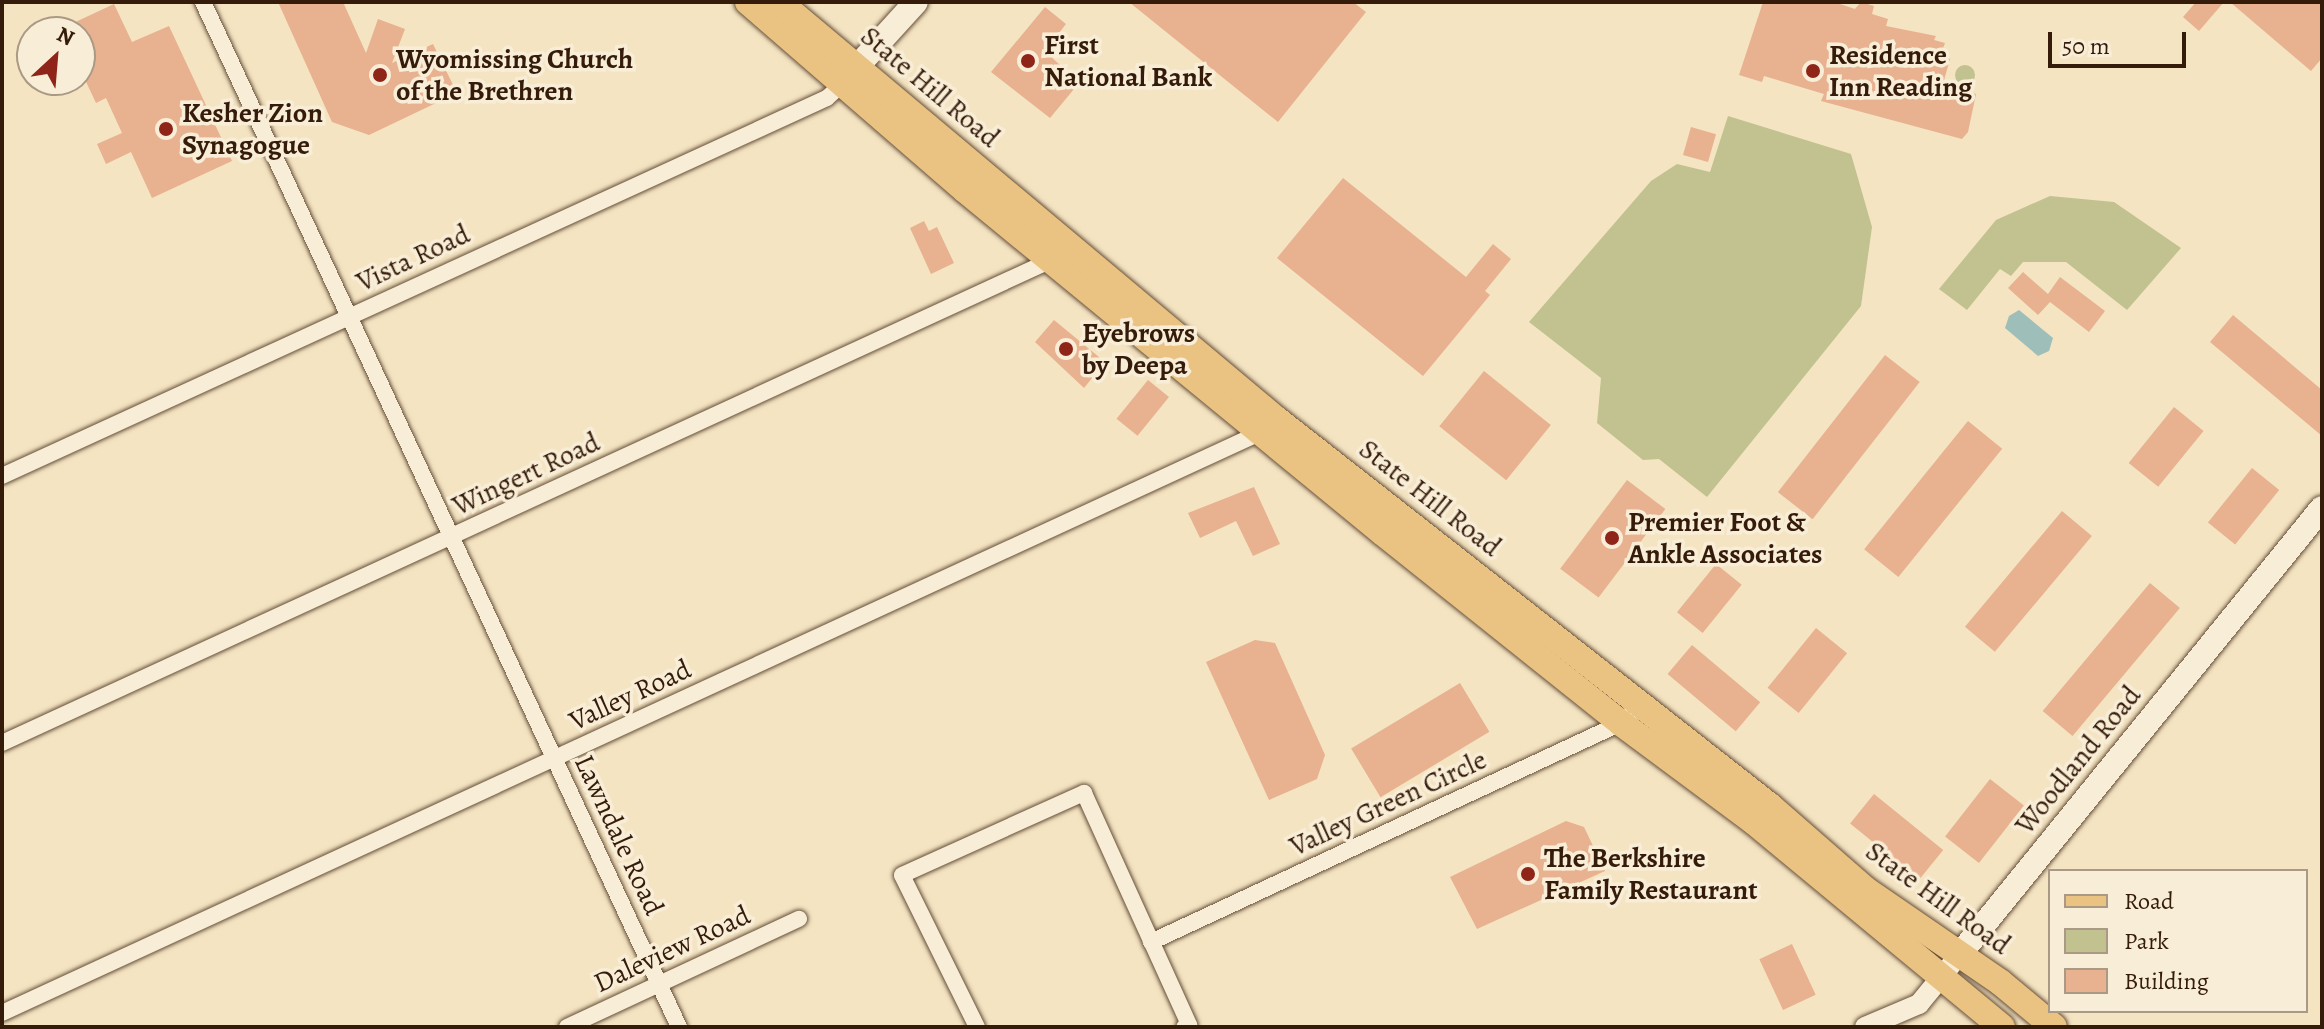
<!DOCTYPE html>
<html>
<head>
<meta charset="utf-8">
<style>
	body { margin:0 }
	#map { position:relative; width:2324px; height:1029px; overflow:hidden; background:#f4e4c2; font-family:Alegreya,serif }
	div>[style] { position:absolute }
	.green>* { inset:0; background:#c1c28f }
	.round { border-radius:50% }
	.water>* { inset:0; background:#9dbeb9 }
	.building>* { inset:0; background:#e8b18f; transform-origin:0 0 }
	.roads { filter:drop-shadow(0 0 2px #654e38) drop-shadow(0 0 2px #654e38) }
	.minor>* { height:16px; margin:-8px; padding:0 8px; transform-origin:8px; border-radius:8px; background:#f8edd7 }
	.tertiary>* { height:20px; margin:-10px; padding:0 10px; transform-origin:10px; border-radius:10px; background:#f8edd7 }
	.secondary>* { height:24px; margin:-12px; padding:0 12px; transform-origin:12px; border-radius:12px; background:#f8edd7 }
	.primary>* { height:26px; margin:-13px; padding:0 13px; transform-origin:13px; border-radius:13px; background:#eac281 }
	.dots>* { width:22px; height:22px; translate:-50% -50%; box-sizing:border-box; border:4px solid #f8edd7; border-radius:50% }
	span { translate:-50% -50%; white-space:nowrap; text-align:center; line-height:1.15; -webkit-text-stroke:7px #f8edd7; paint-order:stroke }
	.poi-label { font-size:28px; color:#351c0a; font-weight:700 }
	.left { translate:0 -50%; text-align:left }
	.street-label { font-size:28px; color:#351c0a }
	.frame { position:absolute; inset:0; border:4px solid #351c0a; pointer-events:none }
	.legend { position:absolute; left:2048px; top:869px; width:260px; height:144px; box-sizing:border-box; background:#f8edd7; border:2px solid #aa9985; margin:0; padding:10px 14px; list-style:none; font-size:24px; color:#351c0a }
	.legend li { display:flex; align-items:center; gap:16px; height:40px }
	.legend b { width:40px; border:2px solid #aa9985 }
	.north { position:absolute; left:16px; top:16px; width:80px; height:80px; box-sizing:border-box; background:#f8edd7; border:2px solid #aa9985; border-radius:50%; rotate:26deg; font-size:22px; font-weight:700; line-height:32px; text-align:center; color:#351c0a }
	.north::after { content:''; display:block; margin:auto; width:28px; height:36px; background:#8f2418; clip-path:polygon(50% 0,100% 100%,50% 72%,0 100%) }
	.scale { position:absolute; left:2048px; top:32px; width:138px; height:36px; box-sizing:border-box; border:4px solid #351c0a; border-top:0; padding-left:10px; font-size:24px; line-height:28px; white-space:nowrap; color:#351c0a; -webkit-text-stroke:6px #f8edd7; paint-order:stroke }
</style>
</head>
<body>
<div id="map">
	<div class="green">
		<i class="round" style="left:1955px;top:65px;width:20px;height:20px"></i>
		<i style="clip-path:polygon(1728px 116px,1851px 154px,1872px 227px,1861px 306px,1707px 497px,1659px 459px,1643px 460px,1597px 423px,1601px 378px,1529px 322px,1651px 181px,1677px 164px,1710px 172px)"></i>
		<i style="clip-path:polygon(2050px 196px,2114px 202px,2181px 248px,2127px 310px,2066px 262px,2023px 262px,2011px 276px,2000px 269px,1967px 310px,1939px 289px,1996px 220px)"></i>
	</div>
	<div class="water">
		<i style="clip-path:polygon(2019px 310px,2053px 338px,2049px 351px,2038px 356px,2005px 328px,2009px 316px)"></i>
	</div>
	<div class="building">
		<i style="clip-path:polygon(278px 2px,343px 2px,366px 53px,378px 19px,405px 29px,392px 63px,433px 44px,457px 93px,369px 135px,332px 122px)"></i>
		<i style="clip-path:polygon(1129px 2px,1353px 2px,1366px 12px,1278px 122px)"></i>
		<i style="clip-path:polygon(1763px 2px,1834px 2px,1855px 9px,1861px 2px,1874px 6px,1872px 14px,1888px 19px,1886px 26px,1936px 36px,1934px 40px,1945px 43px,1940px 56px,1950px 59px,1943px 84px,1976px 94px,1968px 132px,1962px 139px,1821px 101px,1824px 94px,1764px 76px,1762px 82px,1739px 75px)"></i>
		<i style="clip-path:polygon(2196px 2px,2224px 2px,2199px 31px,2183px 17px)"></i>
		<i style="clip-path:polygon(2230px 2px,2322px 2px,2322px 58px,2311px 71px)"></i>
		<i style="clip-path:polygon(114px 4px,132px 42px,169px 26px,232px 161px,152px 198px,131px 152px,106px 164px,97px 144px,122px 133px,106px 98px,96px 103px,80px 69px,80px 32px,54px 32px)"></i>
		<i style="clip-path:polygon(1045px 7px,1066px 24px,1045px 51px,1079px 83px,1050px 118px,991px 72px)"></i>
		<i style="left:1691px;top:127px;width:26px;height:29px;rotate:16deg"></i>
		<i style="clip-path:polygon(1343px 178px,1466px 277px,1493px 244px,1511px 259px,1485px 291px,1490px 295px,1423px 376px,1277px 258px)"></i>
		<i style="clip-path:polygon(924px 221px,929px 231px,937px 227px,954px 263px,931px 274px,910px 228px)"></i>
		<i style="clip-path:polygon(2023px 272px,2048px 294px,2060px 277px,2105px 311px,2089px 332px,2050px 302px,2038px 315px,2008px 288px)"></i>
		<i style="clip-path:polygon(2233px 315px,2322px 390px,2322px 436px,2210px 342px)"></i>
		<i style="clip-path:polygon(1054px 320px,1105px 362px,1084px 388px,1035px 342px)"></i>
		<i style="left:1885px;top:355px;width:44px;height:174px;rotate:38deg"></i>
		<i style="left:1484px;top:371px;width:86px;height:71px;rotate:39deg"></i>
		<i style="left:1148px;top:380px;width:27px;height:50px;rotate:39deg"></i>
		<i style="left:2174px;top:407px;width:38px;height:72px;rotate:39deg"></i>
		<i style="left:1968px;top:421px;width:44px;height:165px;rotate:39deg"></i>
		<i style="left:2252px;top:468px;width:35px;height:70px;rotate:39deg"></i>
		<i style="left:1627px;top:480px;width:48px;height:111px;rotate:37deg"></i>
		<i style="clip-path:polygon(1254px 487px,1280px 544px,1253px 556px,1236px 521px,1200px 538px,1188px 513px)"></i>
		<i style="left:2062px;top:511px;width:39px;height:151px;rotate:40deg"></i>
		<i style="left:1716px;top:564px;width:33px;height:62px;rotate:39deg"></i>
		<i style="left:2150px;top:583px;width:39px;height:167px;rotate:40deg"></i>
		<i style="left:1816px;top:628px;width:40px;height:77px;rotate:39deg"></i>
		<i style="clip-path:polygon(1255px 640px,1275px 643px,1325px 755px,1317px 779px,1269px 800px,1206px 662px)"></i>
		<i style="left:1692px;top:645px;width:89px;height:38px;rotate:40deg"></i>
		<i style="left:1460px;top:683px;width:57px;height:127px;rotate:59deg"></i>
		<i style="left:1990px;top:779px;width:43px;height:73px;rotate:38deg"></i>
		<i style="left:1874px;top:794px;width:89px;height:38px;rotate:39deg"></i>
		<i style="clip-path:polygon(1566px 821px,1584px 827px,1605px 871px,1477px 929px,1450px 877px)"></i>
		<i style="left:1792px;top:944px;width:56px;height:36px;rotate:65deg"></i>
	</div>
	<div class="roads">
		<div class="minor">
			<i style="left:203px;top:2px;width:1130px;rotate:65.09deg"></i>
			<i style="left:2px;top:476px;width:907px;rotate:-24.62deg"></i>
			<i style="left:827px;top:98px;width:21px;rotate:-43deg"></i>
			<i style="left:2px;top:743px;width:1162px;rotate:-24.71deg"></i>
			<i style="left:1151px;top:942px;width:519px;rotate:-24.98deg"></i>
			<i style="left:1621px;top:723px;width:28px;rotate:-41deg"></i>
			<i style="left:2px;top:1013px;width:1394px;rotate:-24.76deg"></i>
			<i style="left:567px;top:1027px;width:256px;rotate:-25deg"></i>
			<i style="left:977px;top:1027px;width:169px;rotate:-116.3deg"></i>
			<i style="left:902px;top:875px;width:200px;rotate:-24.3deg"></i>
			<i style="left:1084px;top:793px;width:255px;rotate:65.6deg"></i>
			<i style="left:1189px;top:1025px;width:5px;rotate:158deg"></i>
		</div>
		<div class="tertiary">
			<i style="left:1865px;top:1027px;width:59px;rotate:-23.1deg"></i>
			<i style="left:1919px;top:1004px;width:65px;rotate:-50.6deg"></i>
		</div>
		<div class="secondary">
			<i style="left:845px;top:80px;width:105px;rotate:-47.7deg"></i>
			<i style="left:1960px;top:954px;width:574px;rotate:-50.94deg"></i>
		</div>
		<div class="primary">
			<i style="left:748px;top:2px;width:287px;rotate:40.9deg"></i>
			<i style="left:965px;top:190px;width:541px;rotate:39.37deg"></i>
			<i style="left:1383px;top:533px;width:305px;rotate:38.6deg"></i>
			<i style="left:1621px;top:723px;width:164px;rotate:36.6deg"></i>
			<i style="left:1753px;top:821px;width:323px;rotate:39.6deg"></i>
			<i style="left:779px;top:2px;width:649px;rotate:40deg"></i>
			<i style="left:1276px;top:419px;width:628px;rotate:38.08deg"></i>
			<i style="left:1770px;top:806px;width:128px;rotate:41.2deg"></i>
			<i style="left:1866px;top:890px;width:163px;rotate:34.5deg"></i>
			<i style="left:2000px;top:982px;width:70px;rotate:39.8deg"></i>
		</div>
	</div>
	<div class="dots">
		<i style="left:1028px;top:61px;background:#8f2418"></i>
		<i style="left:1813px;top:71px;background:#8f2418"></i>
		<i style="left:380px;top:75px;background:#8f2418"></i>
		<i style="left:166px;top:129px;background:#8f2418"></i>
		<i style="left:1066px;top:349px;background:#8f2418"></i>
		<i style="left:1612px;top:538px;background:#8f2418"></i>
		<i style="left:1528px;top:874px;background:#8f2418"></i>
	</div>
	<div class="poi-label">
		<span class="left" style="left:1044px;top:61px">First<br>National Bank</span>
		<span class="left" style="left:1829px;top:71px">Residence<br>Inn Reading</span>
		<span class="left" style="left:396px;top:75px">Wyomissing Church<br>of the Brethren</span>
		<span class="left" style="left:182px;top:129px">Kesher Zion<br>Synagogue</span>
		<span class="left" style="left:1082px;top:349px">Eyebrows<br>by Deepa</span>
		<span class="left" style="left:1628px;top:538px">Premier Foot &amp;<br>Ankle Associates</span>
		<span class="left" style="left:1544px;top:874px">The Berkshire<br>Family Restaurant</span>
	</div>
	<div class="street-label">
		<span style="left:930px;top:87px;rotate:40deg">State Hill Road</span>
		<span style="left:413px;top:258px;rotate:-25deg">Vista Road</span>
		<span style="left:526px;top:474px;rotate:-25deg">Wingert Road</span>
		<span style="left:1430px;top:498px;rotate:38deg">State Hill Road</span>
		<span style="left:630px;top:695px;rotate:-25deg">Valley Road</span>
		<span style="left:2078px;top:760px;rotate:-51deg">Woodland Road</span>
		<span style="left:1388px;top:803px;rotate:-25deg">Valley Green Circle</span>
		<span style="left:619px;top:835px;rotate:65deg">Lawndale Road</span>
		<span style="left:1938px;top:898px;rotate:36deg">State Hill Road</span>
		<span style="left:672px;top:949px;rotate:-25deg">Daleview Road</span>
	</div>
	<div class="frame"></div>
	<ul class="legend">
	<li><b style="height:10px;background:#eac281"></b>Road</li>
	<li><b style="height:22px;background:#c1c28f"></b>Park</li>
	<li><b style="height:22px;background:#e8b18f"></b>Building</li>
	</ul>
	<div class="north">N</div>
	<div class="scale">50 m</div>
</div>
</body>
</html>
